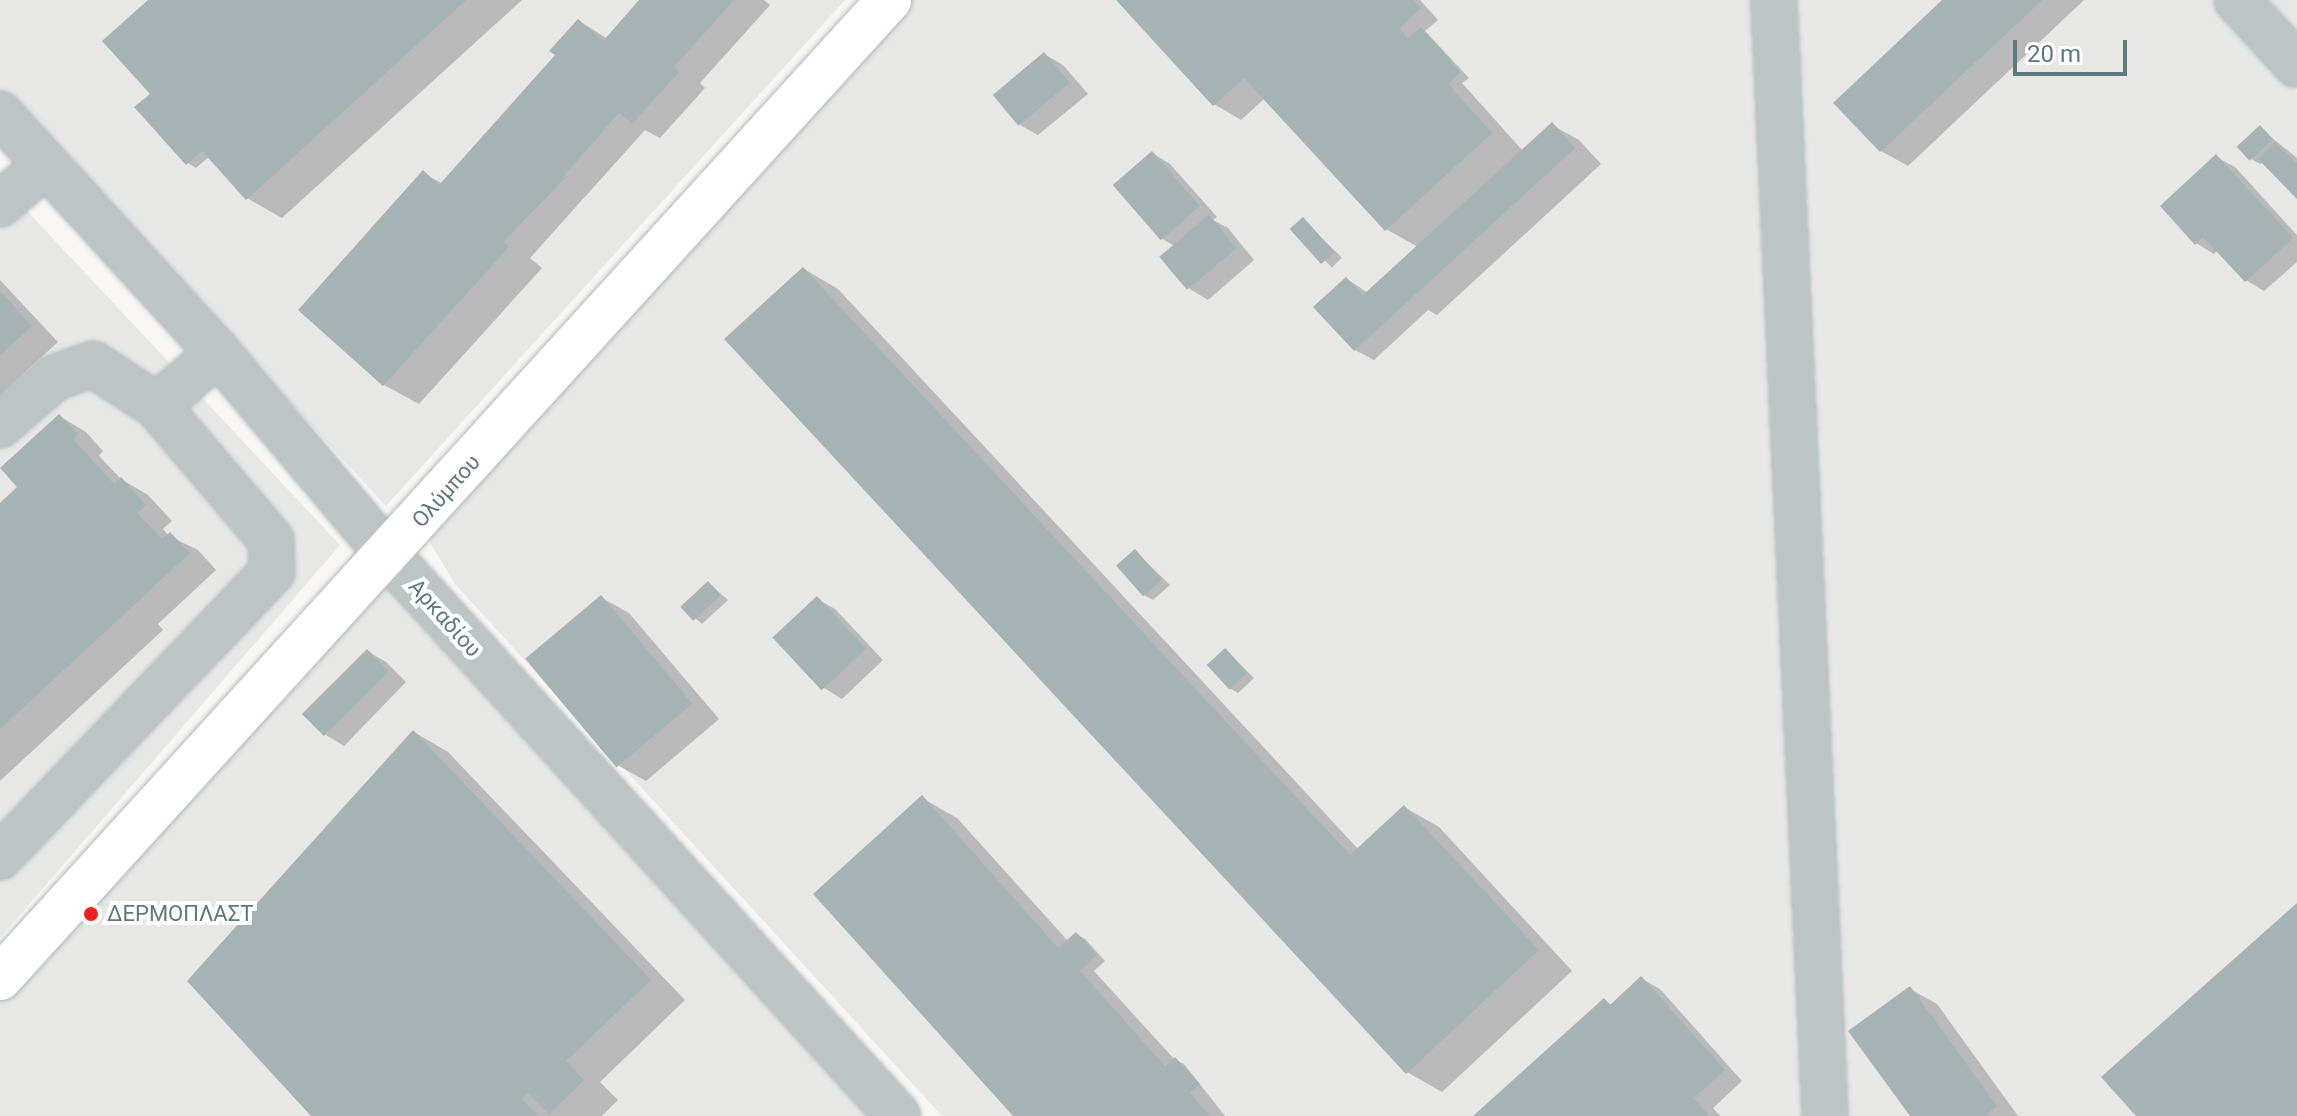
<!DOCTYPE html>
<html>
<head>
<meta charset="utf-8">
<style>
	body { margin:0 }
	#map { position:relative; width:2297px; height:1116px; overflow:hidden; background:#f7f6f3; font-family:Roboto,sans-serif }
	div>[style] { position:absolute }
	.built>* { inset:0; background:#e7e8e6 }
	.shadow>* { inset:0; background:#0003; transform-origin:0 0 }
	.building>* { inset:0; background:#a5b3b5; transform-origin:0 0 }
	.roads { filter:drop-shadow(0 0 2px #b0b8ba) drop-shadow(0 0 2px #b0b8ba) }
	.minor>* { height:44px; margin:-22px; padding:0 22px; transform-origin:22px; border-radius:22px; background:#bcc4c6 }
	.major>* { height:44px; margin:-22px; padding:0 22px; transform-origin:22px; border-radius:22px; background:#fff }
	.dots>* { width:22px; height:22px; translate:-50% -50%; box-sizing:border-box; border:4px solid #fff; border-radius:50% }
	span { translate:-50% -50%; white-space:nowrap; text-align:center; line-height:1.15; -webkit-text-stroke:8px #fff; paint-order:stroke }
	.street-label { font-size:22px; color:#5f7980 }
	.poi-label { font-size:22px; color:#5f7980 }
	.left { translate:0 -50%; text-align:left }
	.scale { position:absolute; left:2013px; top:40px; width:114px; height:36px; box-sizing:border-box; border:4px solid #5f7980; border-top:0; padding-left:10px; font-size:24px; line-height:28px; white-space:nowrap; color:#5f7980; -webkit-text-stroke:6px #fff; paint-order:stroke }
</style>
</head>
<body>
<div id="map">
	<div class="built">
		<i style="clip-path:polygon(0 0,845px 0,386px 506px,0 91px)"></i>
		<i style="clip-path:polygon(904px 0,2213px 0,2297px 93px,2297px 1116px,942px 1116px,455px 584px,431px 544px,430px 528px)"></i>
		<i style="clip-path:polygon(2270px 0,2297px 0,2297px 35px)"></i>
		<i style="clip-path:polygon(0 182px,340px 545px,0 938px)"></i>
		<i style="clip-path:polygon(383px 582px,398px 584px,883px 1116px,0 1116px,0 1003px)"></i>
	</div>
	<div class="shadow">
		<i style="clip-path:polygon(150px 0,522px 0,282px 218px,247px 198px,209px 157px,196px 168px,188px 163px)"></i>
		<i style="clip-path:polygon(642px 0,764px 0,770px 5px,700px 83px,705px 88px,660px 138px,645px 130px,530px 258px,542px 268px,419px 404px,384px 385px,300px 310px,423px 173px,443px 184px,557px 55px,579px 21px,608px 39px)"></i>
		<i style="clip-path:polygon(1119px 0,1420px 0,1438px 20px,1425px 31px,1469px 78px,1462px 83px,1523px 151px,1552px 125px,1579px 140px,1601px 164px,1437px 315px,1428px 310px,1374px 360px,1355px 350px,1347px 279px,1368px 293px,1418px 247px,1386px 229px,1265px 98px,1241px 120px,1214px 104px)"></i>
		<i style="clip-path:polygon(1945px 0,2084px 0,1908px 166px,1881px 151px)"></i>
		<i style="clip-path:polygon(1044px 54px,1063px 65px,1088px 94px,1038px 135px,1020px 125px)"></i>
		<i style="clip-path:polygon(2260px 128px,2297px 158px,2297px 196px,2263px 162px,2260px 164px,2251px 159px)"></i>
		<i style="clip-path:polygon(1152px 153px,1170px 164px,1217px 217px,1213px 220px,1228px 228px,1254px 260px,1208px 300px,1190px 289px,1176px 247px,1161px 238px)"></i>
		<i style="clip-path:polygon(2216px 157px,2235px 167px,2297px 235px,2297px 262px,2264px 291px,2246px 280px,2218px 250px,2214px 254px,2196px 243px)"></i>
		<i style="left:1303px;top:220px;width:54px;height:14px;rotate:44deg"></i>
		<i style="clip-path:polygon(804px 269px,838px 289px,1359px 850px,1404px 807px,1439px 827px,1572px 971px,1442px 1092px,1407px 1072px)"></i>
		<i style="clip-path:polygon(0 280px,58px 342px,0 395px)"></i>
		<i style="clip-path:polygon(59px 416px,86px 432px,103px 451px,99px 456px,121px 479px,148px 495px,172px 521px,163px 529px,169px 536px,198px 550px,216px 570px,158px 624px,163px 630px,0 781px,0 505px,20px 487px)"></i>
		<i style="clip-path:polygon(1135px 551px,1170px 585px,1153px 600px,1144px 595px)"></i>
		<i style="clip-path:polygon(708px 583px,728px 600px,702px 624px,682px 606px)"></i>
		<i style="clip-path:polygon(602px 598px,629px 613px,719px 719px,646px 781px,619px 766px)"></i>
		<i style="clip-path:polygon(817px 599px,835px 609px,883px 660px,842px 699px,824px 688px)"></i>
		<i style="clip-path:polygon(1225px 650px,1254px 678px,1238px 693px,1229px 688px)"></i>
		<i style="clip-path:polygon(367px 651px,386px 662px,406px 682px,344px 746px,326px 735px)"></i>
		<i style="clip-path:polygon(414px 732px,448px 752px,685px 1000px,600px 1082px,618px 1100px,602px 1116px,314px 1116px)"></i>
		<i style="clip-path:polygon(922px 798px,957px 818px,1068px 941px,1076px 934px,1085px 939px,1105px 961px,1094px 971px,1175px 1060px,1184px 1064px,1225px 1116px,1015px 1116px)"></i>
		<i style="clip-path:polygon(1642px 979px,1660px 989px,1742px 1081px,1713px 1108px,1720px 1116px,1476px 1116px,1604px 1001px,1612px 1005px)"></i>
		<i style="clip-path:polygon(1910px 989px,1937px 1004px,2018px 1116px,1912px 1116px)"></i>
	</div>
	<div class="building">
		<i style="clip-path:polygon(148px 0,466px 0,246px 200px,202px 151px,186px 165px,134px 107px,150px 94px,102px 41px)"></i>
		<i style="clip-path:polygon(639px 0,734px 0,674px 67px,679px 72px,632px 124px,619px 113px,562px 178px,568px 175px,503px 242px,509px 247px,383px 386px,298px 310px,423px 170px,439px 185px,555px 55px,549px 51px,578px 19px,603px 41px)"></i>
		<i style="clip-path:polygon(1116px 0,1414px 0,1421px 8px,1399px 28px,1408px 39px,1421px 27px,1461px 72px,1448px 84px,1492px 133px,1385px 231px,1244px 78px,1213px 106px)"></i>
		<i style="clip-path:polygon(1942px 0,2042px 0,1880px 152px,1833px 103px)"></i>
		<i style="left:1044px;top:52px;width:40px;height:67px;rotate:50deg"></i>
		<i style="clip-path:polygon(1552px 122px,1575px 148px,1354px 351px,1313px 307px,1346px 277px,1363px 295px)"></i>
		<i style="left:2260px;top:125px;width:19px;height:32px;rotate:47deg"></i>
		<i style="clip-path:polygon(2275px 142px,2297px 163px,2297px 199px,2258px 159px)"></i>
		<i style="left:1152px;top:151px;width:73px;height:52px;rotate:49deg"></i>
		<i style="clip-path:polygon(2216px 154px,2293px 238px,2245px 282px,2203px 237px,2195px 245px,2160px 206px)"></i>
		<i style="left:1209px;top:215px;width:43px;height:65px;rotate:50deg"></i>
		<i style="left:1303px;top:217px;width:47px;height:18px;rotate:48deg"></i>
		<i style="clip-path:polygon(803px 267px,1350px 855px,1404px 805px,1539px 950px,1406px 1074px,724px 339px)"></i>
		<i style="clip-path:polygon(0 291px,32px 326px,0 355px)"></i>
		<i style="clip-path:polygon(59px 414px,78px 434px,73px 439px,114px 484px,121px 477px,146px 505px,137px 513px,162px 539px,170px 532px,190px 553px,0 729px,0 503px,17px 487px,0 468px)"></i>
		<i style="left:1135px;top:549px;width:41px;height:25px;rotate:49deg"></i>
		<i style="left:708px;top:581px;width:19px;height:38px;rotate:47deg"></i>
		<i style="left:601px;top:595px;width:142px;height:99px;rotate:50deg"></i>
		<i style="left:817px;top:596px;width:72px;height:61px;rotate:47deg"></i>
		<i style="left:1225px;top:648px;width:33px;height:25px;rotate:47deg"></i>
		<i style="left:367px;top:649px;width:31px;height:92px;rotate:45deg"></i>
		<i style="clip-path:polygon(413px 730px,651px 980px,566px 1061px,584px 1080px,549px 1114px,528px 1093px,522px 1099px,539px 1116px,311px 1116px,187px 981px)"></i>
		<i style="clip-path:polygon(922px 795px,1058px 948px,1076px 932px,1097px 955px,1080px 971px,1165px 1066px,1175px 1057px,1200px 1084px,1190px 1093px,1210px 1116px,1013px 1116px,813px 894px)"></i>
		<i style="clip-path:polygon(2297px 903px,2297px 1116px,2136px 1116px,2101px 1077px)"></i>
		<i style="clip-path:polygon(1641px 976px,1725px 1070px,1694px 1098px,1709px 1116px,1473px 1116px,1604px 998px,1610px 1005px)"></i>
		<i style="clip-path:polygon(1910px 986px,1997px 1106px,1985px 1116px,1910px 1116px,1848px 1031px)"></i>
	</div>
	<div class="roads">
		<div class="minor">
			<i style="left:1774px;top:0;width:1117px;rotate:87.38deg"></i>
			<i style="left:2237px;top:0;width:88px;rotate:47.3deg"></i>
			<i style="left:0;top:114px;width:323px;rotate:47.6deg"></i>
			<i style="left:218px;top:353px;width:264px;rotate:49.9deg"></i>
			<i style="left:388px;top:555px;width:758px;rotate:47.73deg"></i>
			<i style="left:0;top:204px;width:60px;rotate:-40.3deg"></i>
			<i style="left:157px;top:406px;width:81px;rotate:-41deg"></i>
			<i style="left:0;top:425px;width:72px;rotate:-41deg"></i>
			<i style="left:54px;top:378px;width:41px;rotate:-19.7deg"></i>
			<i style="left:93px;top:364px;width:77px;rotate:33.3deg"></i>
			<i style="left:157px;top:406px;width:176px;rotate:49.6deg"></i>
			<i style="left:271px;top:540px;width:32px;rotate:88deg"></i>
			<i style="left:272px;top:572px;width:394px;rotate:133.7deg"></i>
		</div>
		<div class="major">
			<i style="left:0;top:978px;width:1322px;rotate:-47.73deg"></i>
		</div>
	</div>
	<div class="dots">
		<i style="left:91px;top:914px;background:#ef221b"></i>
	</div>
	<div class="street-label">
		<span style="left:446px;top:491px;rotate:-48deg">Ολύμπου</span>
		<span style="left:445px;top:618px;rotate:48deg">Αρκαδίου</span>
	</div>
	<div class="poi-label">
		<span class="left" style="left:107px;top:914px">ΔΕΡΜΟΠΛΑΣΤ</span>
	</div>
	<div class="scale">20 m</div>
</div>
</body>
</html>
